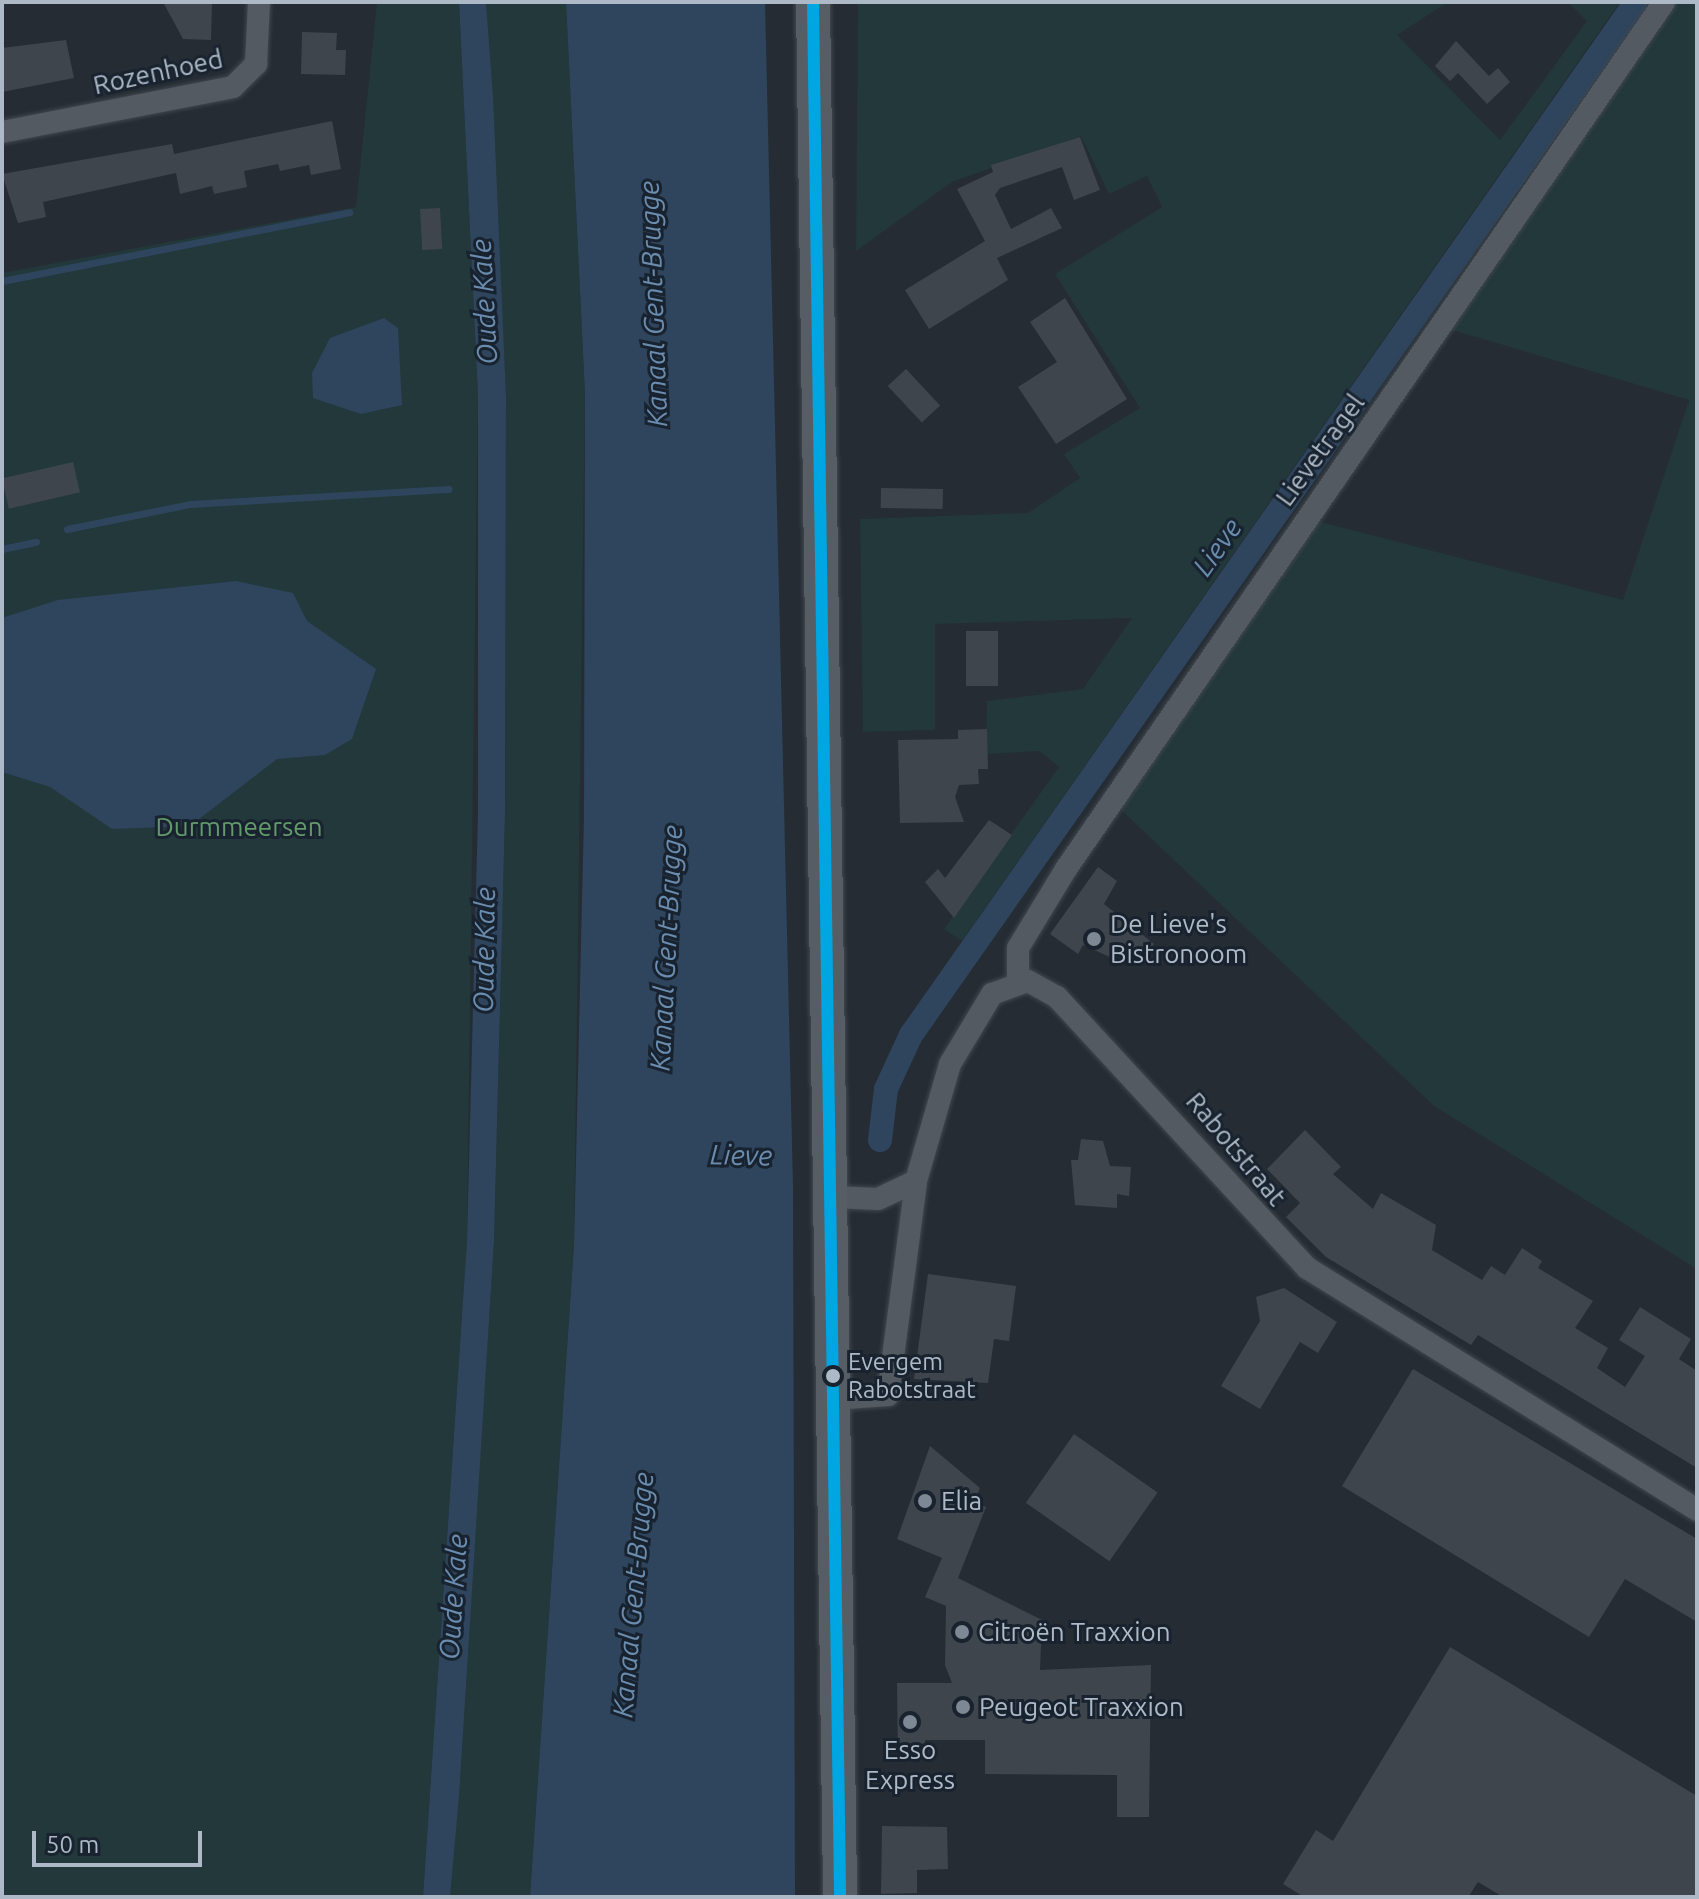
<!DOCTYPE html>
<html>
<head>
<meta charset="utf-8">
<style>
	body { margin:0 }
	#map { position:relative; width:1699px; height:1899px; overflow:hidden; background:#252c34; font-family:Ubuntu,sans-serif }
	div>[style] { position:absolute }
	.green>* { inset:0; background:#22383a }
	.water>* { inset:0; background:#2e455d }
	.stream>* { height:7px; margin:-3.5px; padding:0 3.5px; transform-origin:3.5px; border-radius:3.5px; background:#2e455d }
	.canal>* { height:24px; margin:-12px; padding:0 12px; transform-origin:12px; border-radius:12px; background:#2e455d }
	.building>* { inset:0; background:#3f454c; transform-origin:0 0 }
	.roads { filter:drop-shadow(0 0 2px #41474d) drop-shadow(0 0 2px #41474d) }
	.street>* { height:22px; margin:-11px; padding:0 11px; transform-origin:11px; border-radius:11px; background:#545a62 }
	.primary>* { height:34px; margin:-17px; padding:0 17px; transform-origin:17px; border-radius:17px; background:#575d65 }
	.bus-1>* { height:12px; margin:-6px; padding:0 6px; transform-origin:6px; border-radius:6px; background:#00a6e2 }
	.dots>* { width:22px; height:22px; translate:-50% -50%; box-sizing:border-box; border:4px solid #18232f; border-radius:50% }
	span { translate:-50% -50%; white-space:nowrap; text-align:center; line-height:1.15; -webkit-text-stroke:6px #18232f; paint-order:stroke }
	.bus-label { font-size:24px; color:#adb9c7 }
	.left { translate:0 -50%; text-align:left }
	.street-label { font-size:26px; color:#adb9c7 }
	.park-label { font-size:26px; color:#629a6b }
	.poi-label { font-size:26px; color:#adb9c7 }
	.water-label { font-size:28px; color:#6a8cae; font-style:italic }
	.frame { position:absolute; inset:0; border:4px solid #adb9c7; pointer-events:none }
	.scale { position:absolute; left:32px; top:1831px; width:170px; height:36px; box-sizing:border-box; border:4px solid #adb9c7; border-top:0; padding-left:10px; font-size:24px; line-height:28px; white-space:nowrap; color:#adb9c7; -webkit-text-stroke:6px #18232f; paint-order:stroke }
</style>
</head>
<body>
<div id="map">
	<div class="green">
		<i style="clip-path:polygon(377px 2px,459px 2px,478px 396px,467px 1240px,423px 1897px,2px 1897px,2px 273px,356px 207px)"></i>
		<i style="clip-path:polygon(486px 2px,566px 2px,585px 394px,574px 1245px,530px 1897px,450px 1897px,494px 1242px,505px 814px,506px 396px)"></i>
		<i style="clip-path:polygon(858px 2px,1448px 2px,1397px 35px,1500px 140px,1587px 21px,1568px 2px,1620px 2px,962px 941px,944px 929px,1059px 767px,1040px 751px,986px 754px,987px 701px,1083px 689px,1132px 618px,935px 624px,935px 730px,863px 732px,860px 519px,1028px 513px,1080px 478px,1064px 454px,1140px 408px,1055px 274px,1162px 207px,1147px 176px,1109px 194px,1081px 136px,952px 182px,856px 251px)"></i>
		<i style="clip-path:polygon(1674px 2px,1697px 2px,1697px 1269px,1434px 1106px,1118px 807px,1313px 520px,1623px 600px,1689px 400px,1449px 329px)"></i>
	</div>
	<div class="water">
		<i style="clip-path:polygon(459px 2px,486px 2px,493px 97px,506px 396px,505px 814px,494px 1242px,459px 1796px,450px 1897px,423px 1897px,467px 1240px,478px 813px,478px 396px)"></i>
		<i style="clip-path:polygon(566px 2px,765px 2px,793px 1186px,795px 1897px,530px 1897px,574px 1245px,584px 815px,585px 394px)"></i>
		<i style="clip-path:polygon(384px 318px,398px 328px,402px 405px,361px 414px,313px 398px,312px 373px,330px 338px)"></i>
		<i style="clip-path:polygon(236px 581px,293px 593px,307px 621px,376px 669px,352px 739px,325px 755px,277px 759px,190px 826px,112px 829px,50px 787px,2px 772px,2px 618px,58px 600px)"></i>
	</div>
	<div class="stream">
		<i style="left:2px;top:281px;width:354px;rotate:-11.2deg"></i>
		<i style="left:67px;top:529px;width:126px;rotate:-11.5deg"></i>
		<i style="left:190px;top:504px;width:259px;rotate:-3.3deg"></i>
		<i style="left:2px;top:549px;width:35px;rotate:-12deg"></i>
	</div>
	<div class="canal">
		<i style="left:880px;top:1140px;width:51px;rotate:-83.3deg"></i>
		<i style="left:886px;top:1089px;width:60px;rotate:-65.2deg"></i>
		<i style="left:911px;top:1035px;width:1262px;rotate:-54.94deg"></i>
	</div>
	<div class="building">
		<i style="clip-path:polygon(163px 2px,212px 2px,211px 40px,183px 39px)"></i>
		<i style="clip-path:polygon(302px 32px,337px 33px,336px 50px,346px 50px,345px 75px,301px 74px)"></i>
		<i style="clip-path:polygon(66px 40px,74px 78px,2px 92px,2px 48px)"></i>
		<i style="clip-path:polygon(1456px 41px,1489px 76px,1498px 68px,1510px 82px,1487px 104px,1458px 73px,1450px 81px,1435px 66px)"></i>
		<i style="clip-path:polygon(332px 121px,341px 169px,311px 175px,309px 165px,280px 171px,278px 164px,244px 171px,247px 187px,214px 194px,212px 186px,180px 194px,176px 173px,43px 202px,46px 217px,18px 223px,2px 174px,172px 144px,174px 154px)"></i>
		<i style="clip-path:polygon(1080px 137px,1100px 190px,1074px 200px,1062px 167px,1000px 188px,995px 195px,1011px 229px,1051px 208px,1062px 228px,997px 258px,1008px 280px,929px 329px,905px 290px,985px 241px,957px 189px,993px 172px,991px 165px)"></i>
		<i style="left:440px;top:208px;width:41px;height:20px;rotate:87deg"></i>
		<i style="clip-path:polygon(1065px 298px,1127px 399px,1056px 444px,1018px 387px,1057px 362px,1030px 322px)"></i>
		<i style="left:906px;top:369px;width:50px;height:25px;rotate:47deg"></i>
		<i style="left:73px;top:462px;width:31px;height:73px;rotate:77deg"></i>
		<i style="left:881px;top:488px;width:62px;height:20px;rotate:1deg"></i>
		<i style="left:966px;top:631px;width:32px;height:55px"></i>
		<i style="clip-path:polygon(987px 729px,988px 769px,978px 769px,979px 784px,959px 785px,955px 797px,964px 822px,900px 823px,898px 740px,958px 739px,958px 730px)"></i>
		<i style="clip-path:polygon(989px 820px,1012px 835px,954px 918px,925px 882px,938px 869px,945px 878px)"></i>
		<i style="clip-path:polygon(1098px 867px,1117px 881px,1104px 904px,1154px 944px,1137px 963px,1119px 950px,1112px 958px,1083px 945px,1078px 954px,1050px 934px)"></i>
		<i style="clip-path:polygon(1305px 1130px,1341px 1167px,1333px 1174px,1373px 1209px,1381px 1193px,1436px 1225px,1432px 1250px,1482px 1280px,1491px 1266px,1505px 1275px,1522px 1248px,1542px 1261px,1538px 1268px,1593px 1301px,1575px 1328px,1608px 1348px,1597px 1368px,1625px 1387px,1645px 1356px,1619px 1340px,1640px 1307px,1691px 1339px,1679px 1359px,1697px 1371px,1697px 1468px,1478px 1335px,1471px 1345px,1326px 1257px,1286px 1217px,1300px 1203px,1267px 1169px)"></i>
		<i style="clip-path:polygon(1081px 1139px,1103px 1141px,1110px 1166px,1131px 1167px,1129px 1196px,1117px 1194px,1117px 1208px,1075px 1205px,1071px 1160px,1078px 1160px)"></i>
		<i style="clip-path:polygon(928px 1274px,1016px 1286px,1009px 1341px,994px 1339px,988px 1383px,914px 1379px)"></i>
		<i style="clip-path:polygon(1284px 1288px,1337px 1322px,1318px 1353px,1300px 1342px,1260px 1409px,1221px 1386px,1260px 1321px,1256px 1297px)"></i>
		<i style="clip-path:polygon(1413px 1369px,1697px 1539px,1697px 1622px,1625px 1579px,1589px 1637px,1342px 1486px)"></i>
		<i style="left:1074px;top:1434px;width:102px;height:84px;rotate:35deg"></i>
		<i style="clip-path:polygon(930px 1446px,980px 1488px,974px 1502px,986px 1507px,958px 1578px,1042px 1620px,1040px 1670px,1151px 1665px,1149px 1817px,1117px 1817px,1117px 1775px,985px 1774px,985px 1740px,925px 1740px,925px 1758px,898px 1758px,897px 1683px,952px 1683px,945px 1665px,946px 1606px,925px 1597px,942px 1558px,897px 1539px)"></i>
		<i style="clip-path:polygon(1450px 1647px,1697px 1796px,1697px 1897px,1503px 1897px,1478px 1882px,1468px 1897px,1304px 1897px,1283px 1884px,1316px 1830px,1333px 1841px)"></i>
		<i style="clip-path:polygon(882px 1826px,947px 1827px,948px 1869px,917px 1870px,917px 1893px,881px 1894px)"></i>
	</div>
	<div class="roads">
		<div class="street">
			<i style="left:2px;top:132px;width:235px;rotate:-11deg"></i>
			<i style="left:233px;top:87px;width:33px;rotate:-45deg"></i>
			<i style="left:256px;top:64px;width:62px;rotate:-87.2deg"></i>
			<i style="left:1018px;top:980px;width:32px;rotate:-90deg"></i>
			<i style="left:1018px;top:948px;width:92px;rotate:-58.7deg"></i>
			<i style="left:1066px;top:869px;width:1053px;rotate:-55.4deg"></i>
			<i style="left:834px;top:1197px;width:44px;rotate:2.6deg"></i>
			<i style="left:878px;top:1199px;width:42px;rotate:-25.3deg"></i>
			<i style="left:833px;top:1399px;width:55px;rotate:-4.2deg"></i>
			<i style="left:888px;top:1395px;width:216px;rotate:-82.5deg"></i>
			<i style="left:916px;top:1181px;width:122px;rotate:-73.8deg"></i>
			<i style="left:950px;top:1064px;width:82px;rotate:-59deg"></i>
			<i style="left:992px;top:994px;width:38px;rotate:-20deg"></i>
			<i style="left:1028px;top:981px;width:33px;rotate:29deg"></i>
			<i style="left:1057px;top:997px;width:369px;rotate:47.3deg"></i>
			<i style="left:1307px;top:1268px;width:459px;rotate:31.8deg"></i>
		</div>
		<div class="primary">
			<i style="left:813px;top:2px;width:1895px;rotate:89.18deg"></i>
		</div>
	</div>
	<div class="bus-1">
		<i style="left:813px;top:2px;width:1895px;rotate:89.18deg"></i>
	</div>
	<div class="dots">
		<i style="left:1094px;top:939px;background:#7d8894"></i>
		<i style="left:833px;top:1376px;background:#adb9c7"></i>
		<i style="left:925px;top:1501px;background:#7d8894"></i>
		<i style="left:962px;top:1632px;background:#7d8894"></i>
		<i style="left:963px;top:1707px;background:#7d8894"></i>
		<i style="left:910px;top:1722px;background:#7d8894"></i>
	</div>
	<div class="bus-label">
		<span class="left" style="left:848px;top:1376px">Evergem<br>Rabotstraat</span>
	</div>
	<div class="street-label">
		<span style="left:158px;top:72px;rotate:-12deg">Rozenhoed</span>
		<span style="left:1320px;top:450px;rotate:-54deg">Lievetragel</span>
		<span style="left:1236px;top:1149px;rotate:50deg">Rabotstraat</span>
	</div>
	<div class="park-label">
		<span style="left:239px;top:827px">Durmmeersen</span>
	</div>
	<div class="poi-label">
		<span class="left" style="left:1110px;top:939px">De Lieve's<br>Bistronoom</span>
		<span class="left" style="left:941px;top:1501px">Elia</span>
		<span class="left" style="left:978px;top:1632px">Citroën Traxxion</span>
		<span class="left" style="left:979px;top:1707px">Peugeot Traxxion</span>
		<span style="left:910px;top:1765px">Esso<br>Express</span>
	</div>
	<div class="water-label">
		<span style="left:484px;top:302px;rotate:-93deg">Oude Kale</span>
		<span style="left:653px;top:304px;rotate:-92deg">Kanaal Gent-Brugge</span>
		<span style="left:1217px;top:547px;rotate:-55deg">Lieve</span>
		<span style="left:666px;top:948px;rotate:-87deg">Kanaal Gent-Brugge</span>
		<span style="left:484px;top:950px;rotate:-89deg">Oude Kale</span>
		<span style="left:741px;top:1155px;rotate:1deg">Lieve</span>
		<span style="left:633px;top:1595px;rotate:-85deg">Kanaal Gent-Brugge</span>
		<span style="left:453px;top:1597px;rotate:-86deg">Oude Kale</span>
	</div>
	<div class="frame"></div>
	<div class="scale">50 m</div>
</div>
</body>
</html>
